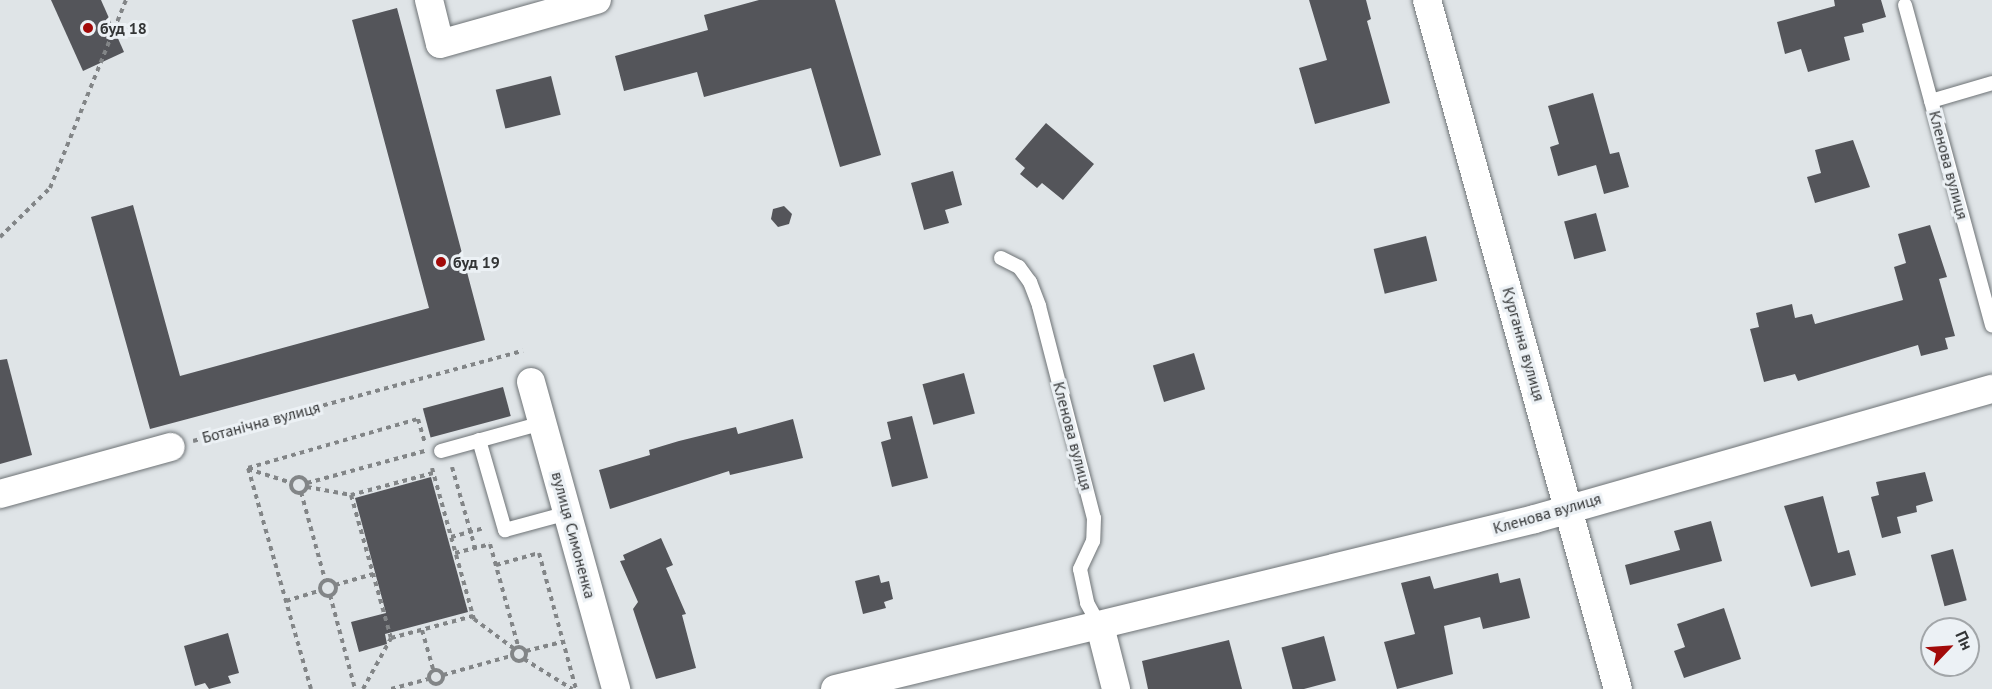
<!DOCTYPE html>
<html>
<head>
<meta charset="utf-8">
<style>
	body { margin:0 }
	#map { position:relative; width:1992px; height:689px; overflow:hidden; background:#dfe4e7; font-family:"PT Sans",sans-serif }
	div>[style] { position:absolute }
	.building>* { inset:0; background:#54555a; transform-origin:0 0 }
	.path>* { height:4px; margin-top:-2px; transform-origin:0; background:repeating-linear-gradient(90deg,#828587 0 4.5px,transparent 0 9px) }
	.path>.ring { margin:-2px; padding:0; box-sizing:content-box; background:none; border:4px solid #828587; border-radius:50% }
	.roads { filter:drop-shadow(0 0 2px #6e7376) drop-shadow(0 0 2px #6e7376) }
	.service>* { height:14px; margin:-7px; padding:0 7px; transform-origin:7px; border-radius:7px; background:#fff }
	.minor>* { height:28px; margin:-14px; padding:0 14px; transform-origin:14px; border-radius:14px; background:#fff }
	.dots>* { width:16px; height:16px; translate:-50% -50%; box-sizing:border-box; border:3px solid #ecf1f5; border-radius:50% }
	span { translate:-50% -50%; white-space:nowrap; text-align:center; line-height:1.15; -webkit-text-stroke:6px #ecf1f5; paint-order:stroke }
	.poi-label { font-size:16px; color:#333536; font-weight:700 }
	.left { translate:0 -50%; text-align:left }
	.street-label { font-size:16px; color:#333536 }
	.north { position:absolute; left:1920px; top:617px; width:60px; height:60px; box-sizing:border-box; background:#ecf1f5; border:2px solid #a2a6a9; border-radius:50%; rotate:65deg; font-size:16px; font-weight:700; line-height:24px; text-align:center; color:#333536 }
	.north::after { content:''; display:block; margin:auto; width:21px; height:27px; background:#a20a09; clip-path:polygon(50% 0,100% 100%,50% 72%,0 100%) }
</style>
</head>
<body>
<div id="map">
	<div class="building">
		<i style="clip-path:polygon(51px 0,101px 0,124px 52px,83px 71px)"></i>
		<i style="clip-path:polygon(759px 0,835px 0,881px 155px,840px 167px,811px 68px,704px 97px,697px 72px,624px 91px,615px 56px,708px 30px,704px 15px)"></i>
		<i style="clip-path:polygon(1309px 0,1366px 0,1371px 19px,1367px 21px,1390px 103px,1315px 124px,1299px 68px,1327px 60px)"></i>
		<i style="clip-path:polygon(1834px 0,1881px 0,1886px 17px,1862px 24px,1864px 32px,1844px 37px,1850px 60px,1808px 72px,1801px 49px,1785px 54px,1777px 22px,1835px 6px)"></i>
		<i style="clip-path:polygon(397px 8px,485px 340px,150px 429px,91px 217px,133px 205px,180px 376px,429px 308px,352px 20px)"></i>
		<i style="left:551px;top:76px;width:40px;height:57px;rotate:76deg"></i>
		<i style="clip-path:polygon(1593px 93px,1610px 154px,1619px 152px,1629px 187px,1604px 194px,1596px 165px,1558px 176px,1550px 147px,1559px 144px,1548px 106px)"></i>
		<i style="clip-path:polygon(1046px 123px,1094px 164px,1063px 200px,1042px 183px,1037px 188px,1020px 174px,1025px 168px,1015px 159px)"></i>
		<i style="clip-path:polygon(1853px 140px,1870px 187px,1815px 203px,1807px 177px,1821px 173px,1815px 150px)"></i>
		<i style="clip-path:polygon(953px 171px,962px 205px,945px 210px,949px 223px,924px 230px,911px 183px)"></i>
		<i style="clip-path:polygon(784px 206px,792px 214px,789px 224px,778px 227px,771px 219px,773px 209px)"></i>
		<i style="left:1596px;top:213px;width:39px;height:33px;rotate:75deg"></i>
		<i style="clip-path:polygon(1930px 225px,1947px 277px,1939px 279px,1955px 336px,1945px 338px,1948px 349px,1921px 356px,1918px 345px,1798px 381px,1795px 374px,1764px 382px,1750px 329px,1759px 327px,1756px 313px,1792px 304px,1795px 318px,1812px 314px,1815px 324px,1903px 300px,1894px 267px,1906px 263px,1898px 234px)"></i>
		<i style="left:1426px;top:236px;width:46px;height:54px;rotate:76deg"></i>
		<i style="left:1194px;top:353px;width:38px;height:43px;rotate:73deg"></i>
		<i style="clip-path:polygon(7px 359px,32px 455px,0 464px,0 360px)"></i>
		<i style="left:964px;top:373px;width:42px;height:43px;rotate:75deg"></i>
		<i style="left:503px;top:387px;width:30px;height:83px;rotate:75deg"></i>
		<i style="clip-path:polygon(912px 416px,928px 478px,892px 487px,881px 442px,891px 439px,887px 422px)"></i>
		<i style="clip-path:polygon(793px 419px,803px 458px,730px 475px,729px 471px,610px 509px,599px 470px,650px 455px,649px 450px,679px 441px,736px 427px,738px 434px)"></i>
		<i style="clip-path:polygon(1925px 472px,1933px 501px,1916px 506px,1917px 512px,1897px 517px,1901px 533px,1882px 538px,1871px 497px,1879px 495px,1876px 482px)"></i>
		<i style="clip-path:polygon(431px 477px,468px 612px,385px 634px,387px 644px,359px 652px,351px 622px,386px 613px,355px 498px)"></i>
		<i style="clip-path:polygon(1823px 496px,1838px 553px,1849px 550px,1856px 575px,1811px 587px,1784px 506px)"></i>
		<i style="clip-path:polygon(1711px 521px,1722px 561px,1630px 585px,1625px 565px,1680px 550px,1674px 531px)"></i>
		<i style="clip-path:polygon(661px 538px,673px 565px,666px 568px,686px 614px,682px 615px,696px 668px,656px 679px,633px 609px,638px 602px,620px 561px,625px 560px,623px 555px)"></i>
		<i style="left:1953px;top:549px;width:53px;height:23px;rotate:75deg"></i>
		<i style="clip-path:polygon(1498px 573px,1500px 583px,1520px 578px,1530px 618px,1483px 629px,1480px 617px,1444px 626px,1453px 674px,1397px 689px,1384px 642px,1415px 634px,1401px 583px,1430px 576px,1434px 589px)"></i>
		<i style="clip-path:polygon(879px 575px,881px 583px,889px 581px,893px 599px,884px 602px,886px 608px,863px 614px,855px 581px)"></i>
		<i style="clip-path:polygon(1724px 608px,1741px 659px,1684px 678px,1674px 651px,1685px 647px,1677px 624px)"></i>
		<i style="clip-path:polygon(228px 633px,239px 673px,228px 676px,231px 683px,209px 689px,205px 683px,195px 686px,184px 646px)"></i>
		<i style="left:1324px;top:636px;width:46px;height:44px;rotate:75deg"></i>
		<i style="clip-path:polygon(1229px 640px,1242px 689px,1148px 689px,1142px 661px)"></i>
	</div>
	<div class="path">
		<i style="left:0;top:237px;width:70px;rotate:-44.4deg"></i>
		<i style="left:50px;top:188px;width:203px;rotate:-68deg"></i>
		<i style="left:193px;top:441px;width:342px;rotate:-15.3deg"></i>
		<i style="left:452px;top:467px;width:84px;rotate:74.1deg"></i>
		<i style="left:432px;top:468px;width:157px;rotate:74.5deg"></i>
		<i style="left:474px;top:619px;width:49px;rotate:36.6deg"></i>
		<i style="left:248px;top:469px;width:46px;rotate:17.7deg"></i>
		<i style="left:433px;top:473px;width:85px;rotate:165deg"></i>
		<i style="left:351px;top:495px;width:148px;rotate:74.4deg"></i>
		<i style="left:391px;top:638px;width:85px;rotate:-15deg"></i>
		<i class="ring" style="left:291px;top:477px;width:12px;height:12px"></i>
		<i style="left:307px;top:483px;width:122px;rotate:-15.2deg"></i>
		<i style="left:307px;top:487px;width:45px;rotate:10.3deg"></i>
		<i style="left:301px;top:492px;width:91px;rotate:74.7deg"></i>
		<i style="left:451px;top:537px;width:35px;rotate:-15deg"></i>
		<i style="left:490px;top:544px;width:106px;rotate:74.6deg"></i>
		<i style="left:455px;top:553px;width:36px;rotate:-14deg"></i>
		<i style="left:496px;top:565px;width:45px;rotate:-15.6deg"></i>
		<i style="left:539px;top:553px;width:141px;rotate:74.8deg"></i>
		<i class="ring" style="left:320px;top:580px;width:12px;height:12px"></i>
		<i style="left:335px;top:585px;width:40px;rotate:-16deg"></i>
		<i style="left:330px;top:595px;width:97px;rotate:75.1deg"></i>
		<i style="left:286px;top:601px;width:37px;rotate:-17deg"></i>
		<i style="left:422px;top:630px;width:41px;rotate:74.2deg"></i>
		<i class="ring" style="left:512px;top:647px;width:10px;height:10px"></i>
		<i style="left:526px;top:651px;width:38px;rotate:-14deg"></i>
		<i style="left:524px;top:659px;width:57px;rotate:32deg"></i>
		<i class="ring" style="left:429px;top:670px;width:10px;height:10px"></i>
		<i style="left:443px;top:675px;width:71px;rotate:-15.6deg"></i>
		<i style="left:311px;top:689px;width:230px;rotate:-105.9deg"></i>
		<i style="left:248px;top:468px;width:177px;rotate:-16.1deg"></i>
		<i style="left:418px;top:419px;width:25px;rotate:74deg"></i>
		<i style="left:363px;top:689px;width:58px;rotate:-61.2deg"></i>
		<i style="left:391px;top:689px;width:38px;rotate:-15deg"></i>
	</div>
	<div class="roads">
		<div class="service">
			<i style="left:1905px;top:5px;width:332px;rotate:74.8deg"></i>
			<i style="left:1931px;top:101px;width:64px;rotate:-16.4deg"></i>
			<i style="left:1001px;top:258px;width:20px;rotate:27deg"></i>
			<i style="left:1019px;top:267px;width:19px;rotate:54deg"></i>
			<i style="left:1030px;top:282px;width:26px;rotate:69deg"></i>
			<i style="left:1039px;top:306px;width:219px;rotate:75.5deg"></i>
			<i style="left:1094px;top:518px;width:23px;rotate:92deg"></i>
			<i style="left:1093px;top:541px;width:31px;rotate:115deg"></i>
			<i style="left:1080px;top:569px;width:35px;rotate:78deg"></i>
			<i style="left:1087px;top:603px;width:26px;rotate:61deg"></i>
			<i style="left:479px;top:440px;width:94px;rotate:73.9deg"></i>
			<i style="left:505px;top:530px;width:65px;rotate:-15.1deg"></i>
			<i style="left:441px;top:451px;width:106px;rotate:-15.4deg"></i>
		</div>
		<div class="minor">
			<i style="left:429px;top:0;width:45px;rotate:76deg"></i>
			<i style="left:440px;top:44px;width:163px;rotate:-15.7deg"></i>
			<i style="left:1427px;top:0;width:715px;rotate:74.51deg"></i>
			<i style="left:531px;top:382px;width:319px;rotate:74.5deg"></i>
			<i style="left:0;top:494px;width:177px;rotate:-15.4deg"></i>
			<i style="left:1100px;top:626px;width:65px;rotate:75.7deg"></i>
			<i style="left:835px;top:689px;width:720px;rotate:-13.65deg"></i>
			<i style="left:1535px;top:519px;width:475px;rotate:-15.9deg"></i>
		</div>
	</div>
	<div class="dots">
		<i style="left:88px;top:28px;background:#a20a09"></i>
		<i style="left:441px;top:262px;background:#a20a09"></i>
	</div>
	<div class="poi-label">
		<span class="left" style="left:100px;top:28px">буд 18</span>
		<span class="left" style="left:453px;top:262px">буд 19</span>
	</div>
	<div class="street-label">
		<span style="left:1949px;top:165px;rotate:75deg">Кленова вулиця</span>
		<span style="left:1524px;top:344px;rotate:74deg">Курганна вулиця</span>
		<span style="left:261px;top:422px;rotate:-15deg">Ботанічна вулиця</span>
		<span style="left:1073px;top:436px;rotate:75deg">Кленова вулиця</span>
		<span style="left:1547px;top:513px;rotate:-16deg">Кленова вулиця</span>
		<span style="left:574px;top:535px;rotate:75deg">вулиця Симоненка</span>
	</div>
	<div class="north">Пн</div>
</div>
</body>
</html>
